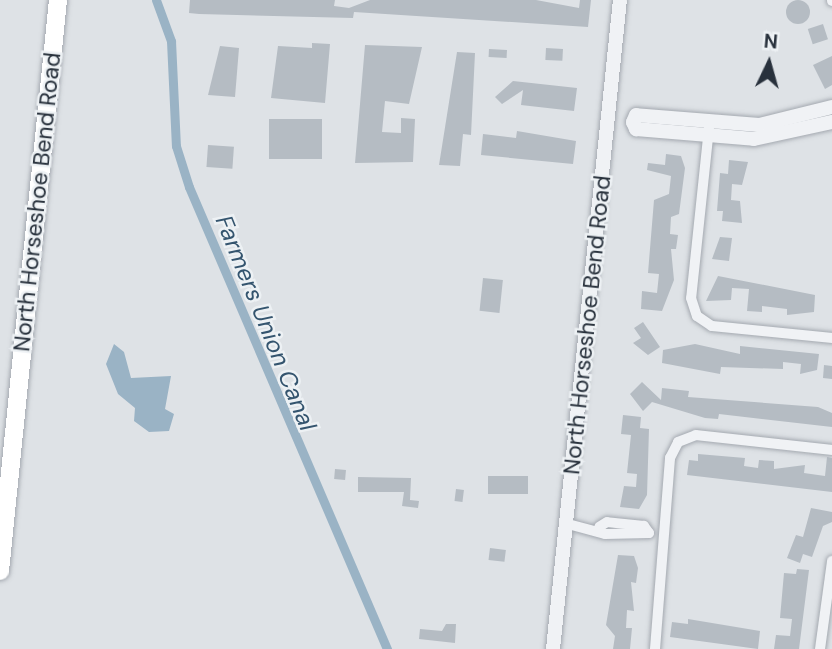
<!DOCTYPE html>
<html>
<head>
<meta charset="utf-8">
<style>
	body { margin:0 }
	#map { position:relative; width:832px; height:649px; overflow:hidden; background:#dee2e6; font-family:"DM Sans",sans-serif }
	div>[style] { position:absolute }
	.water>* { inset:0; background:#9ab3c5 }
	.canal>* { height:9px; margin:-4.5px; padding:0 4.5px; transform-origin:4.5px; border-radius:4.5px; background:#9ab3c5 }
	.building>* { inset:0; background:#b5bcc3; transform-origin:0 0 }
	.round { border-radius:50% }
	.roads { filter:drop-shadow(0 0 2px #a4a9b0) drop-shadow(0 0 2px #a4a9b0) }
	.minor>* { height:10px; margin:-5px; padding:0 5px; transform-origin:5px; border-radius:5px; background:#f0f2f5 }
	.tertiary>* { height:14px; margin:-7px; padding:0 7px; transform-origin:7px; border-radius:7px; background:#f0f2f5 }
	.trunk>* { height:18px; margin:-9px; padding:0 9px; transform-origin:9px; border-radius:9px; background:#fff }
	span { translate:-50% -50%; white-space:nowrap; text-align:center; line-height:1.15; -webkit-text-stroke:5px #edf1f4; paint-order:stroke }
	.street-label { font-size:23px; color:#28313c }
	.water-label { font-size:24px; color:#34546e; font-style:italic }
	.north { position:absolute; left:734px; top:28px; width:70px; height:70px; -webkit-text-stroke:5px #edf1f4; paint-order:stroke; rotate:5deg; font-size:19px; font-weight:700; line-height:28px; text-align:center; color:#28313c }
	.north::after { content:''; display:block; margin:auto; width:24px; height:32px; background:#28313c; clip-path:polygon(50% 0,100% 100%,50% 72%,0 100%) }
</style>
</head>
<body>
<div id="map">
	<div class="water">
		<i style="clip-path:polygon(114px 344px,124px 352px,131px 378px,171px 376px,165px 409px,174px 414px,169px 431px,149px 432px,134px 421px,135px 408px,118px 394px,106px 364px)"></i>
	</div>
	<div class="canal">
		<i style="left:156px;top:0;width:44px;rotate:69.9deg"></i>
		<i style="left:171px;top:41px;width:105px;rotate:87.3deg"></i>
		<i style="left:176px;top:146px;width:43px;rotate:72.4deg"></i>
		<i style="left:189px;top:187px;width:503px;rotate:66.8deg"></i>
	</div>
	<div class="building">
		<i class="round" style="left:786px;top:0;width:24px;height:24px"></i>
		<i style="clip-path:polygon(190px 0,335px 0,334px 6px,349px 8px,370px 0,536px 0,579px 8px,580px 0,591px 0,588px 27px,354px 12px,353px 18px,199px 14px,189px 13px)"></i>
		<i style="left:823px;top:24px;width:16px;height:16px;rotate:72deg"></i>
		<i style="clip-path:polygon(312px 43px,330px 44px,325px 103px,271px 98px,278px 46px,312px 48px)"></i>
		<i style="clip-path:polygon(365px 45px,422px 47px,409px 104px,385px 101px,382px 132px,401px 133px,401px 118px,415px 119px,413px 162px,355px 163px)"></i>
		<i style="clip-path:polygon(220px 46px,239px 48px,235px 97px,208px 95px)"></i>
		<i style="left:546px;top:48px;width:17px;height:12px;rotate:3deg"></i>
		<i style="left:489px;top:49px;width:18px;height:8px;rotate:3deg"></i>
		<i style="clip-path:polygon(457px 52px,475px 53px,471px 135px,463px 134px,460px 166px,439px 165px)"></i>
		<i style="clip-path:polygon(832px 56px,832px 85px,825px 89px,813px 65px)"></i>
		<i style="clip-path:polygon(513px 81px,577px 88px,574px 111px,521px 105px,523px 90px,502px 104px,495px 97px)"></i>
		<i style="left:269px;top:119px;width:53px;height:40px"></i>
		<i style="clip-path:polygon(517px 131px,576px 141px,573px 164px,481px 155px,483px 134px,516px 138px)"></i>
		<i style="left:208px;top:145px;width:26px;height:22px;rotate:4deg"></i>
		<i style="clip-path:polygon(666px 154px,681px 156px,685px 168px,679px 214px,671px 217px,670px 234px,678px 235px,676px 249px,671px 249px,674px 280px,662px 311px,641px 309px,642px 291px,657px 293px,659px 274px,648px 273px,654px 200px,669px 194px,671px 176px,647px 170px,648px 163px,665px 165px)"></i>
		<i style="clip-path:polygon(729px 160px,748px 162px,742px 185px,732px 184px,731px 200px,740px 201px,742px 223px,722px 221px,723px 211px,717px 211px,720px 173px,728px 174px)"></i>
		<i style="clip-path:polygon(720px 237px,732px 238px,729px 261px,712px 259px)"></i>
		<i style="clip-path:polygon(718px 276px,815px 295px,814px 312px,787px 315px,787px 309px,762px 306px,762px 312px,747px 311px,749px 289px,732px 288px,731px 300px,706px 301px)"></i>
		<i style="left:483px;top:278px;width:20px;height:33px;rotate:6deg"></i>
		<i style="clip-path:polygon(643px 322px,660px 347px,648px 355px,633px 343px,641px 338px,634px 328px)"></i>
		<i style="clip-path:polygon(695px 344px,740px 354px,740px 346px,819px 354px,817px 370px,800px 374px,801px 364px,783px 362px,783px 369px,721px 367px,720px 374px,662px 363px,663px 350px)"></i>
		<i style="clip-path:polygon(824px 365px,832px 366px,832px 379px,823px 378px)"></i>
		<i style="clip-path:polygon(642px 382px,661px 400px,662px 388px,689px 391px,688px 397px,818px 407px,832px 413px,832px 427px,719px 414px,718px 419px,705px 418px,652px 402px,643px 411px,630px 394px)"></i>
		<i style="clip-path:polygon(623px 415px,641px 417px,640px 428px,649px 429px,647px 495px,639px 509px,620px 507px,624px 486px,636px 487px,637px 474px,627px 473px,631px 435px,621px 434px)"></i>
		<i style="clip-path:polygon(698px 454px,745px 458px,744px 466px,758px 468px,759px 460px,774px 461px,774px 469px,805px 465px,804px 473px,825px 476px,827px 457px,832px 458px,832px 492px,687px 475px,689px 460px,698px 461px)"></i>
		<i style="left:335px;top:469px;width:11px;height:10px;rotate:5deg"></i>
		<i style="left:528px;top:476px;width:18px;height:40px;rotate:90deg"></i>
		<i style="clip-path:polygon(358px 477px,411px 478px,410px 500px,419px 501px,418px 508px,402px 506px,404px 492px,358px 492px)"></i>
		<i style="left:456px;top:489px;width:8px;height:12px;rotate:7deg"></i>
		<i style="clip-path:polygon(811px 508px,832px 512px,832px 522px,823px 526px,812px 557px,803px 554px,800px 563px,787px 558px,796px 535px,803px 537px)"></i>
		<i style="left:490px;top:548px;width:16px;height:12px;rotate:7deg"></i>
		<i style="clip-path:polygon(618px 555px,634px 556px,638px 568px,636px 583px,631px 582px,634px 611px,627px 610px,626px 628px,632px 628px,630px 649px,613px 649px,615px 636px,606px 625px)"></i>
		<i style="clip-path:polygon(797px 569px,809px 570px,799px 649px,774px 649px,776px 635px,790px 636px,792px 619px,780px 618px,783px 584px,784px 573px,796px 574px)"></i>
		<i style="clip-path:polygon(688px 619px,760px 631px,758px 649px,670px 637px,672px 622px,688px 624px)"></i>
		<i style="clip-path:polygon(446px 624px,456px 624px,455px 643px,419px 639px,420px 629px,442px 631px)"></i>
	</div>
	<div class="roads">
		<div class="minor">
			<i style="left:832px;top:0;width:1px;rotate:90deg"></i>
			<i style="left:709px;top:128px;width:171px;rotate:96deg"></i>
			<i style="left:691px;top:298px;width:19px;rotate:72deg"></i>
			<i style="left:697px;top:316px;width:18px;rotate:34deg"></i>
			<i style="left:712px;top:326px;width:121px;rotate:5.7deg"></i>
			<i style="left:568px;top:524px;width:38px;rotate:15deg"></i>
			<i style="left:605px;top:534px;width:44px;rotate:-1.3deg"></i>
			<i style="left:649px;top:533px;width:9px;rotate:-126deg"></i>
			<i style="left:644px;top:526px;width:37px;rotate:-174deg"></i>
			<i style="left:607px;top:522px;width:9px;rotate:148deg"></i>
			<i style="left:655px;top:649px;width:192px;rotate:-85.5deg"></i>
			<i style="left:670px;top:458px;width:18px;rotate:-63deg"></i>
			<i style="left:678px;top:442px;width:19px;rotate:-21deg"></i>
			<i style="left:696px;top:435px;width:137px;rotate:6.3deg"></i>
			<i style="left:820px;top:649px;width:89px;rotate:-82.2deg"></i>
		</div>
		<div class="tertiary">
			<i style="left:832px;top:107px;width:75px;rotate:166.1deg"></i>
			<i style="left:759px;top:125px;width:123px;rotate:-175.4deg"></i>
			<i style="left:636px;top:115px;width:8px;rotate:113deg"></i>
			<i style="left:633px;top:122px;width:8px;rotate:67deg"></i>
			<i style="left:636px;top:129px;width:118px;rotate:4.8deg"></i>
			<i style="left:754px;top:139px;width:80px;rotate:-12.3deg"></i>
			<i style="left:553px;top:649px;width:652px;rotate:-84.11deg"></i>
		</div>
		<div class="trunk">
			<i style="left:0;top:571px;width:574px;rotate:-84.2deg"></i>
		</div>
	</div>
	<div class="street-label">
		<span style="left:37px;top:202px;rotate:-84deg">North Horseshoe Bend Road</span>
		<span style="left:587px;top:325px;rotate:-84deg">North Horseshoe Bend Road</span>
	</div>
	<div class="water-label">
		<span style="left:266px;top:323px;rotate:68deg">Farmers Union Canal</span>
	</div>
	<div class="north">N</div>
</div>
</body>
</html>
